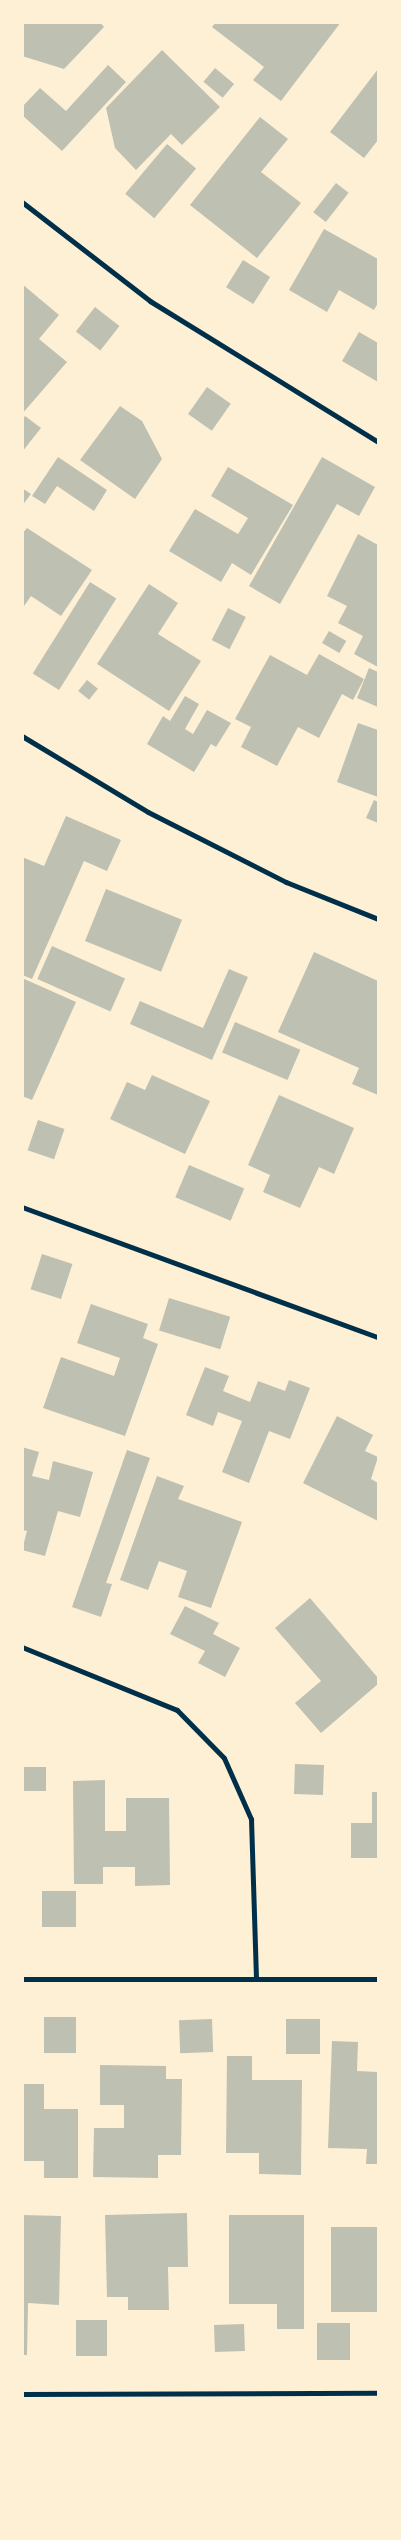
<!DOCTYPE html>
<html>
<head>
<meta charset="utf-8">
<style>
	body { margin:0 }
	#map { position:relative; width:401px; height:2540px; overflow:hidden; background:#fdf0d5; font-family:"Roboto Serif",serif }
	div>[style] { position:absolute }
	.building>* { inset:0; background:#bec0b2; transform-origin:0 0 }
	.minor>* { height:5px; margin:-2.5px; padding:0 2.5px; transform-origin:2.5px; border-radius:2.5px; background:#003049 }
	span { translate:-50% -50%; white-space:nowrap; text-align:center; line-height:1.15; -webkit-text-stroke:5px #fdf0d5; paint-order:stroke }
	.frame { position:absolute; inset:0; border:24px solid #fdf0d5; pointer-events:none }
</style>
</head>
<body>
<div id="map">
	<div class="building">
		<i style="clip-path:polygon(22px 22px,100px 22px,104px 27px,64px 69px,22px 56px)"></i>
		<i style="clip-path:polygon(216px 22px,341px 22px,281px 101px,253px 80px,264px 67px,212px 27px)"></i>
		<i style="clip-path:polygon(162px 50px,220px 107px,182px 145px,171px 134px,136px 170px,115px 148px,106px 108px)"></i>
		<i style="clip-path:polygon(108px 65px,126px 82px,62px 151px,22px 115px,22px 107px,40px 88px,66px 111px)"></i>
		<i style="left:215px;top:68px;width:25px;height:18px;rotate:40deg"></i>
		<i style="clip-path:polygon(378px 69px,378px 140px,364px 158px,330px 132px)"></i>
		<i style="clip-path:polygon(260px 117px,288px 139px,261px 172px,301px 203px,257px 258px,190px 205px)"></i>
		<i style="left:167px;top:144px;width:38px;height:65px;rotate:40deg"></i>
		<i style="left:336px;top:183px;width:16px;height:37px;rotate:38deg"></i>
		<i style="clip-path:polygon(324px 229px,378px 259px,378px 303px,374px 310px,339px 290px,327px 312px,289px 290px)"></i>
		<i style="left:243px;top:260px;width:32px;height:32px;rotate:32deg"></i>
		<i style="clip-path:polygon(22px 284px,59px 315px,39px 339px,67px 362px,22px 414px)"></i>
		<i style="left:95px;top:307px;width:31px;height:31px;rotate:38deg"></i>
		<i style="clip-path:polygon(359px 332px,378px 343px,378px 382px,342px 361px)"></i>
		<i style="left:207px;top:387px;width:29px;height:33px;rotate:35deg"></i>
		<i style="clip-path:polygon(120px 406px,142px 421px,162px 459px,135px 499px,80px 460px)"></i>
		<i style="clip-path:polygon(25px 416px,41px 428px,22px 452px,22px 420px)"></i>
		<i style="clip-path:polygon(58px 457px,107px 490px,94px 511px,57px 486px,45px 504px,32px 496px)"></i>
		<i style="clip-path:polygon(322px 457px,375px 487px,359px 516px,337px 504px,280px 604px,249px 586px)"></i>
		<i style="clip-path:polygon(228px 467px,293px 505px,251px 575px,232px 563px,221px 582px,169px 551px,195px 509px,238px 534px,248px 518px,211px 496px)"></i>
		<i style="clip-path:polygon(22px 488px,31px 494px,22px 506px)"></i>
		<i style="clip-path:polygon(27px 528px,92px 570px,61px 616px,31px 596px,22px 609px,22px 534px)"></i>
		<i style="clip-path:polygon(358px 534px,378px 545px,378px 667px,354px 654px,363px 636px,338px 623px,347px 606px,327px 596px)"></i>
		<i style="left:90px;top:582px;width:31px;height:108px;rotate:32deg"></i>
		<i style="clip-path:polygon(149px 584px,178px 603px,158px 634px,201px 661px,169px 711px,97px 664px)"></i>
		<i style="left:228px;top:608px;width:20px;height:36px;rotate:27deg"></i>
		<i style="left:329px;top:631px;width:20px;height:14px;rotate:30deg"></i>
		<i style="clip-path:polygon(319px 654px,364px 679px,353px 700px,342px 694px,319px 738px,298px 727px,277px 766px,241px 747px,251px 727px,235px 719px,270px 655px,307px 675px)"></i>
		<i style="clip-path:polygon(369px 668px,378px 672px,378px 707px,357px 698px)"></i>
		<i style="left:87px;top:680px;width:14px;height:14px;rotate:39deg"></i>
		<i style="clip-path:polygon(185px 696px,199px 704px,185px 729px,193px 734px,207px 710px,231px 723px,216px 747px,211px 744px,194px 772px,147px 744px,163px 716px,170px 721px)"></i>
		<i style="clip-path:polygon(358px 723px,378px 730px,378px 797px,337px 782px)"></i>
		<i style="clip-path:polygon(374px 800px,378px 802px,378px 823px,366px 818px)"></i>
		<i style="clip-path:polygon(66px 816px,121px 840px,107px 871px,84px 861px,32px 979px,22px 975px,22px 857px,44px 866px)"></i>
		<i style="left:106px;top:889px;width:82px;height:56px;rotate:22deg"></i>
		<i style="left:52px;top:946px;width:80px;height:36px;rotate:24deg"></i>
		<i style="clip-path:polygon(314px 952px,378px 981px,378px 1095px,352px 1084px,359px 1068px,278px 1032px)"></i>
		<i style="clip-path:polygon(229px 969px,248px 977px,212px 1060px,130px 1024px,140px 1001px,203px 1028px)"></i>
		<i style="clip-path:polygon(22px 978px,76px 1002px,32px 1100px,22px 1096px)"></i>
		<i style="left:235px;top:1022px;width:71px;height:33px;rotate:23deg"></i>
		<i style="clip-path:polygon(152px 1075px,210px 1101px,185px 1154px,110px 1119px,127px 1082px,145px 1090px)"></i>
		<i style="clip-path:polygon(279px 1095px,354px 1128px,334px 1174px,319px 1167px,300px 1208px,263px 1192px,270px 1175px,248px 1165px)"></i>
		<i style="left:38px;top:1120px;width:28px;height:32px;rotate:19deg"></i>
		<i style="left:189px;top:1165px;width:60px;height:35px;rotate:23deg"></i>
		<i style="left:42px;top:1254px;width:32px;height:37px;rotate:18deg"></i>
		<i style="left:169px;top:1298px;width:64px;height:34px;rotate:17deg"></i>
		<i style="clip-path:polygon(91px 1304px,148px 1324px,143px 1338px,158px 1344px,125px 1436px,43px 1408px,61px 1357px,114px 1376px,120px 1358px,77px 1343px)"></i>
		<i style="clip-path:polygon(205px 1367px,229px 1376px,223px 1391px,250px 1402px,258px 1381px,285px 1391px,289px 1380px,310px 1388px,290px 1439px,269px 1431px,249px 1483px,222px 1472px,242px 1421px,218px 1412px,213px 1426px,186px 1415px)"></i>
		<i style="clip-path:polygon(337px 1416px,373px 1435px,365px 1451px,378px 1457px,371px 1479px,378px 1483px,378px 1521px,303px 1483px)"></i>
		<i style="clip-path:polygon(22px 1447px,39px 1452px,32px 1476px,49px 1480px,53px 1461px,93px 1472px,80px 1517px,58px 1511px,45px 1556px,22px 1550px,27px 1531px,22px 1530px)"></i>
		<i style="clip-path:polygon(127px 1450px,150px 1458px,106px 1583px,112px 1584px,101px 1617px,72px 1607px)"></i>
		<i style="clip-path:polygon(157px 1476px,184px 1486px,178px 1499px,242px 1522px,211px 1608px,178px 1597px,187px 1571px,159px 1561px,148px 1590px,120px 1580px)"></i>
		<i style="clip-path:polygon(310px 1598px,378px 1678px,378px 1684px,321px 1733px,295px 1703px,321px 1681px,275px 1628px)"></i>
		<i style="clip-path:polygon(185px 1606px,219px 1623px,213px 1634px,240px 1648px,225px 1677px,198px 1663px,205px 1651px,170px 1634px)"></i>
		<i style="left:295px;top:1764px;width:29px;height:30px;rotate:2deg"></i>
		<i style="left:22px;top:1767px;width:24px;height:24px"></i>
		<i style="clip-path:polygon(105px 1780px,105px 1831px,126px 1831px,126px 1798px,169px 1798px,170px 1885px,135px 1886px,135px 1867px,103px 1867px,103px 1884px,74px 1884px,73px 1781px)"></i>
		<i style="clip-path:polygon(372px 1792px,378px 1792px,378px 1858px,351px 1858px,351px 1823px,372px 1823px)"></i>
		<i style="left:42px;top:1891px;width:34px;height:36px"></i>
		<i style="left:44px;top:2017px;width:32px;height:36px"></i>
		<i style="left:212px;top:2019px;width:33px;height:33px;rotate:88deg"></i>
		<i style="left:286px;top:2019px;width:34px;height:35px"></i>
		<i style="clip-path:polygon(332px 2041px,358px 2042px,357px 2071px,378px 2072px,378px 2164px,366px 2164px,367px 2149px,328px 2148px)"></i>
		<i style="clip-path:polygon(227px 2056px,252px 2056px,252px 2080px,302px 2080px,301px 2175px,259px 2174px,259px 2153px,226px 2153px)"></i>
		<i style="clip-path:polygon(100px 2065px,166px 2066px,166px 2079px,182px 2079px,181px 2155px,158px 2155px,158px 2178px,93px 2177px,94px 2128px,124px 2128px,124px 2105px,100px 2105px)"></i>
		<i style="clip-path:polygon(22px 2084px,44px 2084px,44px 2109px,78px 2109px,78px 2178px,44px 2178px,44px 2161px,22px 2161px)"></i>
		<i style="clip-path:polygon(187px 2213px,188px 2267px,168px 2267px,169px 2310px,128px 2310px,128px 2297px,107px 2297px,105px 2215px)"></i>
		<i style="clip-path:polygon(22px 2215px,61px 2216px,59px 2305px,28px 2303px,27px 2355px,22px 2355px)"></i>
		<i style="clip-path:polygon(229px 2215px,304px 2215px,304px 2329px,277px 2329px,277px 2304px,229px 2304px)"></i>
		<i style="left:331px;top:2227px;width:47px;height:85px"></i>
		<i style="left:76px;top:2320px;width:31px;height:36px"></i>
		<i style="left:317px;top:2323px;width:33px;height:37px"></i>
		<i style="left:244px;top:2324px;width:27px;height:30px;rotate:88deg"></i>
	</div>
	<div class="minor">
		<i style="left:22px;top:202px;width:162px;rotate:37.7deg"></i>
		<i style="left:150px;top:301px;width:268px;rotate:31.7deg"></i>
		<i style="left:22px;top:736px;width:147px;rotate:31.1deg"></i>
		<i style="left:148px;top:812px;width:155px;rotate:26.9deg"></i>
		<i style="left:286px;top:882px;width:99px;rotate:21.9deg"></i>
		<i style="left:22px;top:1207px;width:379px;rotate:20.1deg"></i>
		<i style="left:22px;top:1647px;width:167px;rotate:22.1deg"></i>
		<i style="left:177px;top:1710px;width:67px;rotate:45.6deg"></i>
		<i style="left:224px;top:1758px;width:67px;rotate:66.1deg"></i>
		<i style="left:251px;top:1819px;width:160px;rotate:88.2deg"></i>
		<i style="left:22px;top:1979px;width:356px"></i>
		<i style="left:22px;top:2394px;width:356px;rotate:-0.2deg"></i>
	</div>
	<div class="frame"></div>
</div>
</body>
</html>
